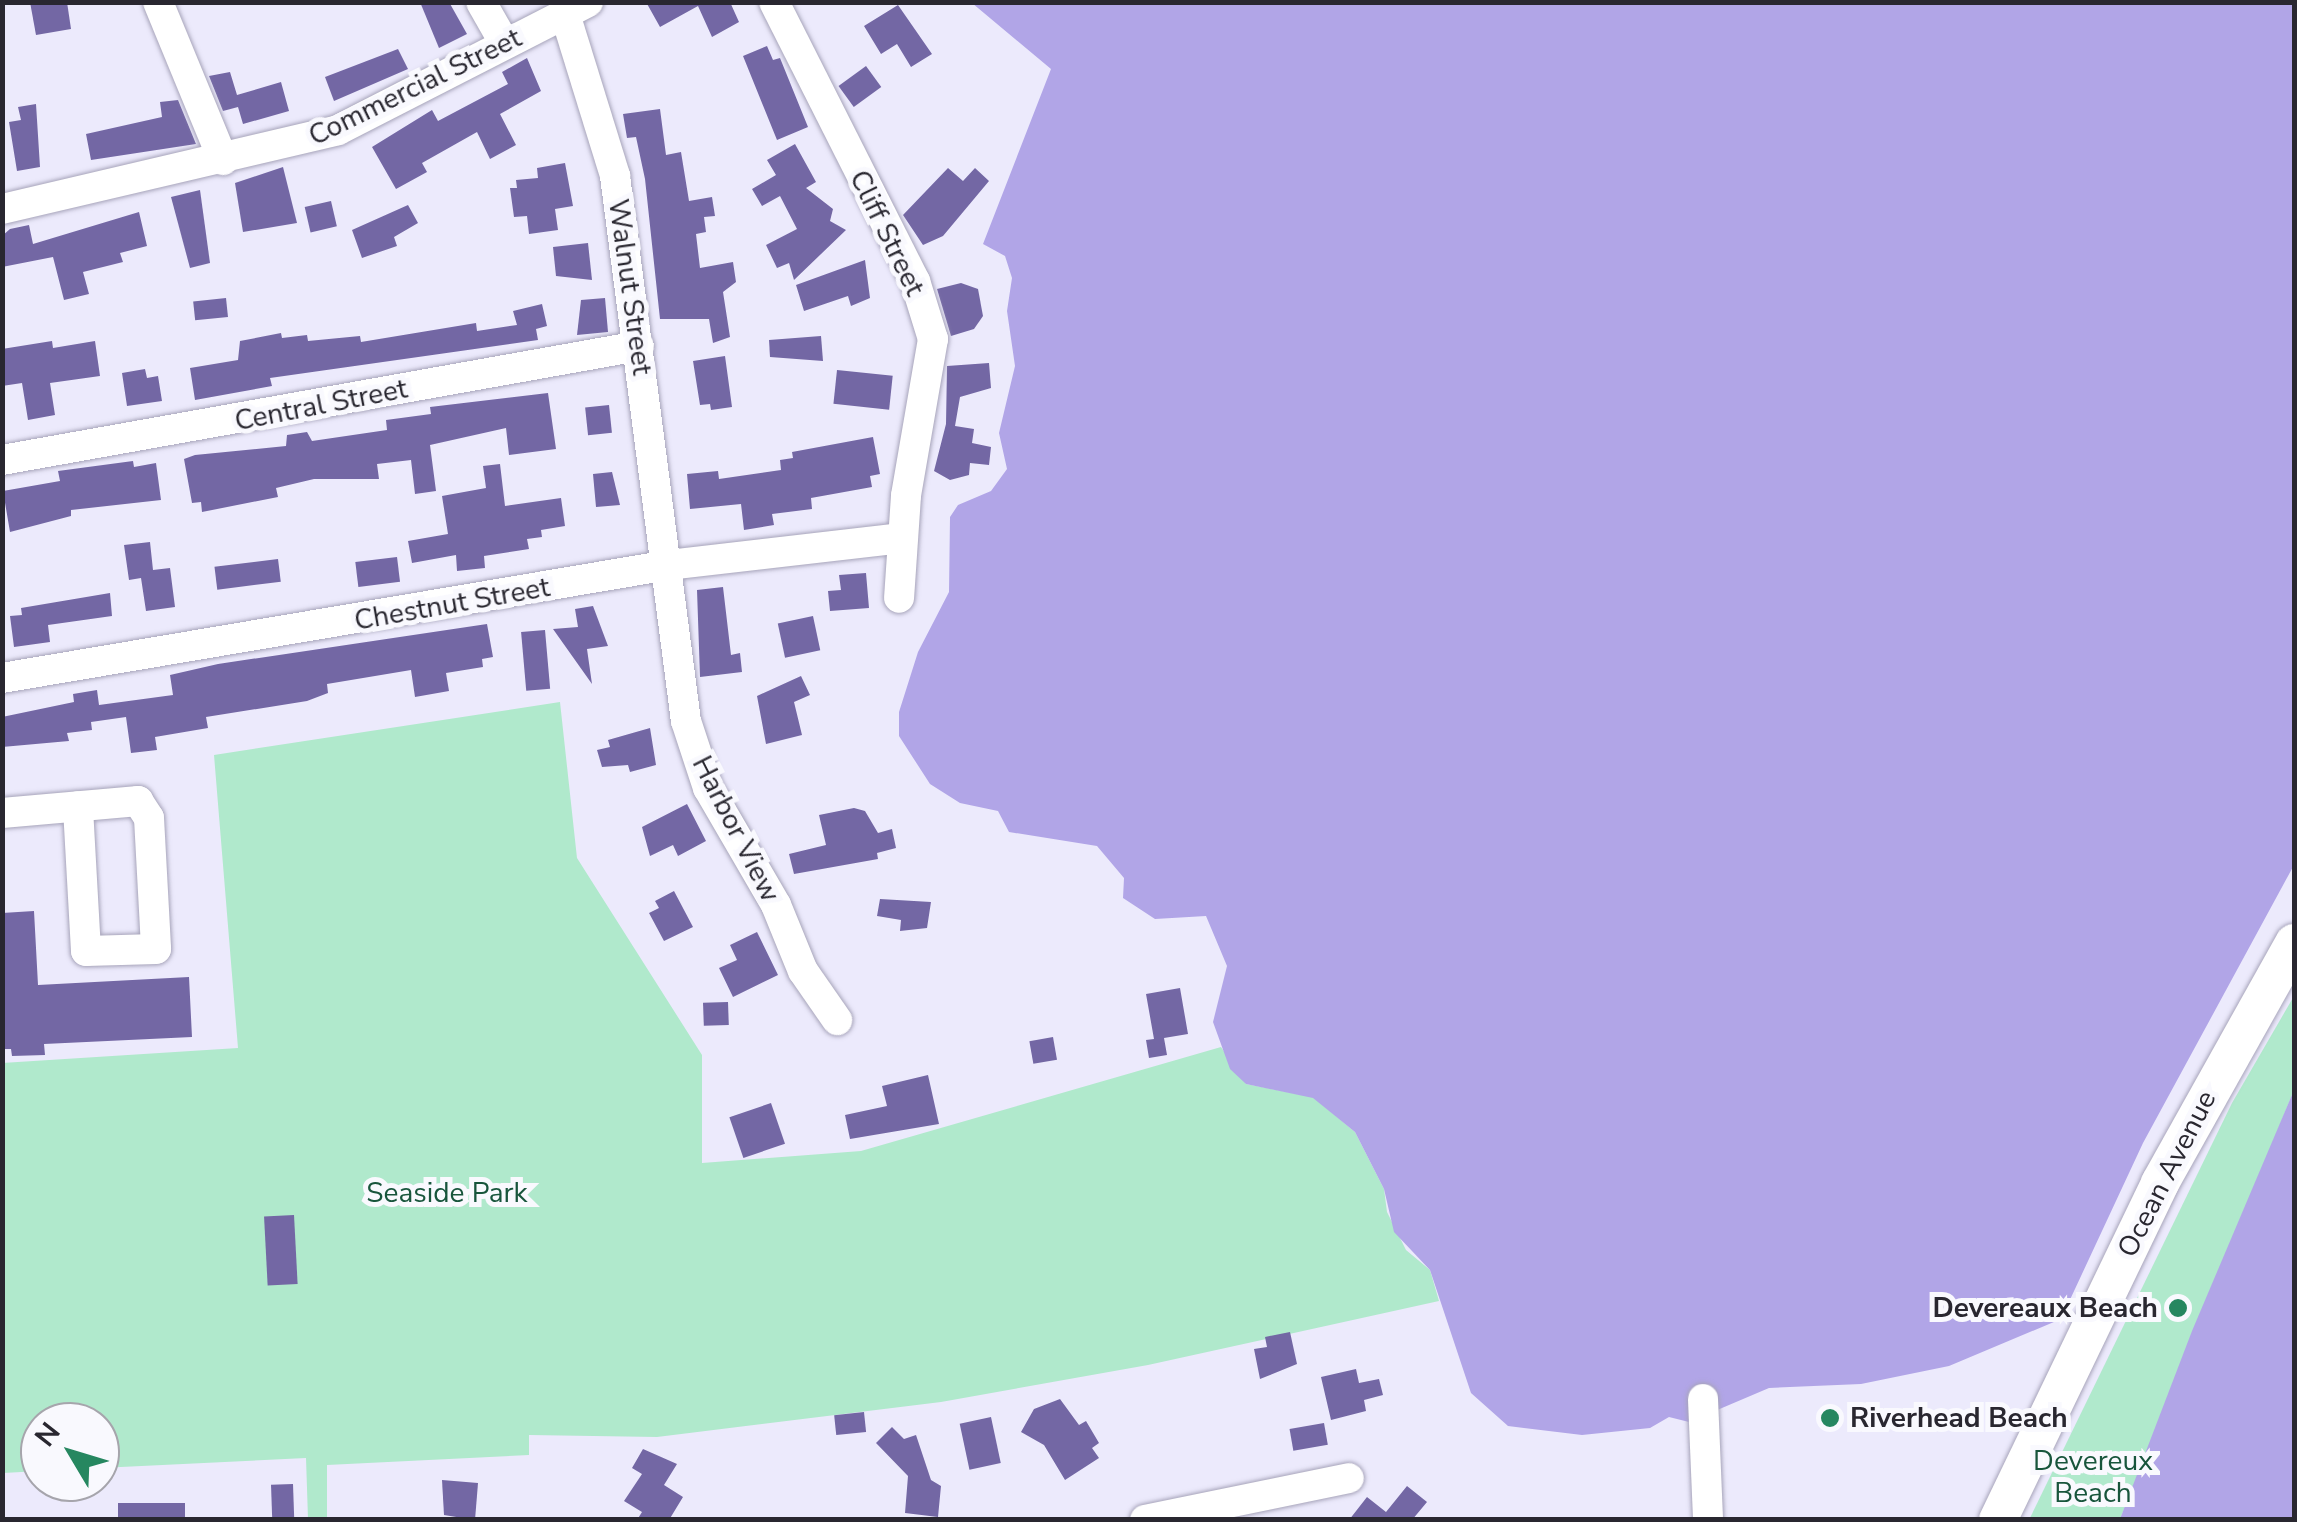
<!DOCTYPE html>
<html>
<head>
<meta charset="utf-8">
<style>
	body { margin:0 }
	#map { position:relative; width:2297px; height:1522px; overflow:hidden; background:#eceafc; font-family:"Nunito Sans",sans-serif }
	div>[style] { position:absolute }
	.green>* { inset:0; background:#b0e9cc }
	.water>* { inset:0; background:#b1a5e7 }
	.building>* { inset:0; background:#7367a4; transform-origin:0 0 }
	.roads { filter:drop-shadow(0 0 2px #a7a4ba) drop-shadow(0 0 2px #a7a4ba) }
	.minor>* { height:30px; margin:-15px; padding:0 15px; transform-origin:15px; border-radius:15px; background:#fff }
	.major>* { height:38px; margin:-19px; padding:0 19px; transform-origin:19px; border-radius:19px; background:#fff }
	.dots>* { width:28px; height:28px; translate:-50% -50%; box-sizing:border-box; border:5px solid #f9f9fe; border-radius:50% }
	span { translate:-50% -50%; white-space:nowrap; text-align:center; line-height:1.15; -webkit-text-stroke:10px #f9f9fe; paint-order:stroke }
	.street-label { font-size:28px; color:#292730 }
	.park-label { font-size:28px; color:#18553c }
	.poi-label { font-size:28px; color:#292730; font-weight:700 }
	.right { translate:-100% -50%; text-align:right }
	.left { translate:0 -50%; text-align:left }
	.frame { position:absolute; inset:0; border:5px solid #292730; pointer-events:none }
	.north { position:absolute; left:20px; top:1402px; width:100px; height:100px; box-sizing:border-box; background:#f9f9fe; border:2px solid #a6a5ac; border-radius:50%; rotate:308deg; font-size:28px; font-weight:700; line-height:40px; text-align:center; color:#292730 }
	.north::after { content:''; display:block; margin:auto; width:35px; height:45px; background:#268760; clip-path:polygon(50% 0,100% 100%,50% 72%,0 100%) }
</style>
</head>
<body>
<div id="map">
	<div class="green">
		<i style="clip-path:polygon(560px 702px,577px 858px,702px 1055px,702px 1163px,861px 1151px,1221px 1047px,1246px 1084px,1313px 1097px,1355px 1132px,1384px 1189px,1387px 1212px,1406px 1250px,1430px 1270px,1439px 1301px,1148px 1365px,941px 1402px,657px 1437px,529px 1435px,529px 1455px,327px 1465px,327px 1519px,308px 1519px,306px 1458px,100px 1468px,100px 1422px,40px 1422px,40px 1471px,3px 1473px,2px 1063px,238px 1048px,214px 755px)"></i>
		<i style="clip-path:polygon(2294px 996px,2294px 1090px,2120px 1519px,2029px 1520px,2232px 1103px)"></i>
	</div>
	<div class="water">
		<i style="clip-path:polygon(972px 3px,2294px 3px,2294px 865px,2143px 1143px,2061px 1319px,1949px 1366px,1861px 1384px,1769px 1388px,1689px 1422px,1669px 1417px,1650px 1428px,1582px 1435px,1508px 1426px,1471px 1393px,1430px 1270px,1394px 1232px,1384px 1189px,1355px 1132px,1313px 1098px,1246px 1084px,1230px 1069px,1213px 1022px,1227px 966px,1206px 916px,1155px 919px,1123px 898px,1124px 878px,1097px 846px,1009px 832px,998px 811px,960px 803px,930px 784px,899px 736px,899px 712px,918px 652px,949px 592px,950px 517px,958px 505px,991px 491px,1007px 469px,999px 433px,1015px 366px,1007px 311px,1012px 278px,1005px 256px,983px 244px,1051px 69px)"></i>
		<i style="clip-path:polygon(2294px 1090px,2294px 1519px,2120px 1519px,2192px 1331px)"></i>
	</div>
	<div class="building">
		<i style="clip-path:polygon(30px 2px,67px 2px,71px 29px,36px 35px)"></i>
		<i style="clip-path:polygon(420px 2px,449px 2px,467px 34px,439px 48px)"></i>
		<i style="clip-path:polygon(646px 2px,730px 2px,739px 22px,712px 37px,698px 6px,660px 27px)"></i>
		<i style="clip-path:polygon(898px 5px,932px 54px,911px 67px,897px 44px,881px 54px,864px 26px)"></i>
		<i style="clip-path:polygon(767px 46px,773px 60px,780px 58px,808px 127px,777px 140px,743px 56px)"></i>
		<i style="clip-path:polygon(398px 49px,408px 69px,334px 101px,325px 77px)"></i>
		<i style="clip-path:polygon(527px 58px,541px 91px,500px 114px,516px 145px,490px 159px,477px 132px,422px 163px,427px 172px,396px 189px,372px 147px,432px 110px,438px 121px,508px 84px,502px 72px)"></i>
		<i style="left:866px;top:66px;width:26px;height:34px;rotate:54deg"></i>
		<i style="clip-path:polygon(230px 72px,237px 95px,281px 82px,289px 111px,243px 124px,238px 107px,223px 111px,209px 76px)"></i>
		<i style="clip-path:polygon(178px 100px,196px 144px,91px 160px,86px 134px,162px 117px,160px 102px)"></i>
		<i style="clip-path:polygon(36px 104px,40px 167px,17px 171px,9px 122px,21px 120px,18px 107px)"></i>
		<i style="clip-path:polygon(660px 109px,666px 155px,681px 152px,689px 201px,712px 197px,715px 216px,704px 217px,706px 232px,696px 234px,700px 268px,733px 262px,736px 282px,723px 292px,730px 337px,713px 343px,709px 319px,660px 319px,645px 179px,636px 137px,627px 138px,623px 114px)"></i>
		<i style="clip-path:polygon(795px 144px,816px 182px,806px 188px,833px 209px,830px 221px,846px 230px,794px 280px,789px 263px,777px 268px,766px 245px,797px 229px,780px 196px,762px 206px,752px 189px,776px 175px,767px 160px)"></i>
		<i style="clip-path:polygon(565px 163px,573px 206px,555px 209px,558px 230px,529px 234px,527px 216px,514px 217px,510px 188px,517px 188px,516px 180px,538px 178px,537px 168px)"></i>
		<i style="clip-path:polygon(283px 167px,297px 223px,243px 232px,235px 183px)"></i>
		<i style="clip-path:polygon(948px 168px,963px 181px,975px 168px,989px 181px,943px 236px,923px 245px,903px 215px)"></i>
		<i style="clip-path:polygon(200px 190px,210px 263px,190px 268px,171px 197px)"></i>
		<i style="left:331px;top:201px;width:26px;height:27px;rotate:77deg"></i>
		<i style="clip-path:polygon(408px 205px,418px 223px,394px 237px,397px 246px,362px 258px,352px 230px)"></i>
		<i style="clip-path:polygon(139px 212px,147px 246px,120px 253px,123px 262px,83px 272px,89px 294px,64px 300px,53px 257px,2px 267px,2px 236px,10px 229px,29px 225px,33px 244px)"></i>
		<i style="clip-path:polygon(588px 243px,592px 280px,556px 276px,553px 247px)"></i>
		<i style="clip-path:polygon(865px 260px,870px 298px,851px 306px,848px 296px,804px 311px,796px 285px)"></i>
		<i style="clip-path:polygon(961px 283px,978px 289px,983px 316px,974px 329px,951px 336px,937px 289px)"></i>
		<i style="left:226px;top:298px;width:19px;height:33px;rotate:84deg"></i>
		<i style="clip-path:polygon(605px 298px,608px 332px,577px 335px,581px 300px)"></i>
		<i style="clip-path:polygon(542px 304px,547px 326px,536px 329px,538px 340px,270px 378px,272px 386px,195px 400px,190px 368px,238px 360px,240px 341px,281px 333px,282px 338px,307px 335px,308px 341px,360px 336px,361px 342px,476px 323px,477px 331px,517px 325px,513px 311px)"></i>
		<i style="clip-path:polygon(821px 336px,823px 361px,770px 357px,769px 340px)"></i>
		<i style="clip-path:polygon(52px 341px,53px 348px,95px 341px,100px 376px,50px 383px,55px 415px,28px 420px,22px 383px,2px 386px,2px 349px)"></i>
		<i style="clip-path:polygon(725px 356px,732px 407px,711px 410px,710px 404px,700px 405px,693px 361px)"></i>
		<i style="clip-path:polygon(989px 363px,991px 388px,960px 397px,955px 426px,974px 429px,972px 443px,991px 447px,989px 465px,970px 463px,969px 475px,950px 480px,934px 471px,946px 424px,947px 366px)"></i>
		<i style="clip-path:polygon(145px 369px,147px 378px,158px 376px,162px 401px,127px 406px,122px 373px)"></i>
		<i style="left:837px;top:370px;width:56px;height:34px;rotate:6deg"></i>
		<i style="clip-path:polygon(548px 393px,556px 449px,509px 455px,506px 428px,430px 445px,436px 491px,415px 494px,411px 460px,377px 464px,379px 479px,314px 479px,276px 488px,278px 497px,202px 512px,201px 502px,192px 503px,184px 459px,195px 455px,286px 446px,287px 435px,307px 432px,312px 441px,387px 430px,386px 420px,431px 414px,430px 407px)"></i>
		<i style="left:609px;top:405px;width:28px;height:24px;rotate:84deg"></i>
		<i style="clip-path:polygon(873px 437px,880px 474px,870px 476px,872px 487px,811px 498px,812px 509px,772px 514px,774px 525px,744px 530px,741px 504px,690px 509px,687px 474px,718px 471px,719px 479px,781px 470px,780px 460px,793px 458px,792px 452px)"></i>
		<i style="clip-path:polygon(133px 461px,134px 467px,156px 463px,161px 500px,71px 510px,71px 516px,10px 532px,3px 491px,60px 481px,58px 471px)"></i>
		<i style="clip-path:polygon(500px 464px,505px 506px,561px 498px,565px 526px,541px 530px,542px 537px,527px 539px,529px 549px,484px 556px,485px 568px,457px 571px,456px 555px,412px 563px,408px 541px,448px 534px,442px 496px,486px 488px,483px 466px)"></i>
		<i style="clip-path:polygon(612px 472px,620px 505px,596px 507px,593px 474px)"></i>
		<i style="clip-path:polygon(150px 542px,153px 570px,170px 568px,175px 607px,146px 611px,141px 578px,129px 580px,124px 545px)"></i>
		<i style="left:397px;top:557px;width:25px;height:42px;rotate:83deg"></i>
		<i style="left:278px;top:559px;width:23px;height:64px;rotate:83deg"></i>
		<i style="clip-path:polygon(866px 573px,869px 608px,830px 611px,828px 591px,841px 590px,839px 575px)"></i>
		<i style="clip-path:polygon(723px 587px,731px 655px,740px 653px,742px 672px,700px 677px,697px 590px)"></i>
		<i style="clip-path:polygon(110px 593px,112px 616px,48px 625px,50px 642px,14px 647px,10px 616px,22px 615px,21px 608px)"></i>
		<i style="clip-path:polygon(593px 606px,608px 646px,587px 649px,592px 684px,553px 629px,578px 627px,575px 609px)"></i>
		<i style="left:813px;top:616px;width:35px;height:36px;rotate:78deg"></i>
		<i style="clip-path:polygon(487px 624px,493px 657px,482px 659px,483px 667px,446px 673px,449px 691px,415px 697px,411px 670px,327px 684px,328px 693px,307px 701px,206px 717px,208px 728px,155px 737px,157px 750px,131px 753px,126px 717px,91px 722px,92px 730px,67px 733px,69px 741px,2px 747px,2px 717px,74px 702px,73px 694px,97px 690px,99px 705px,173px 695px,170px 675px,218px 664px)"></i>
		<i style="left:545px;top:630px;width:59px;height:24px;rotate:85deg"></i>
		<i style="clip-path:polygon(801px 676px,810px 695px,794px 702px,802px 735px,766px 744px,757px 696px)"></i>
		<i style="clip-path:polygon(650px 728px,656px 765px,630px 772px,628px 765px,602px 767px,597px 750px,610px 747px,608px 740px)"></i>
		<i style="clip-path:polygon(687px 804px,706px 841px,678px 856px,673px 845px,650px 856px,642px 827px)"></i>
		<i style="clip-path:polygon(854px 808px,865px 811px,878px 833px,892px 829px,896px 848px,877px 853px,878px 859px,794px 874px,789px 854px,826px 845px,819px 815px)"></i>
		<i style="clip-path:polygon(674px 891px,693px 927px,664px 941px,649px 913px,659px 908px,655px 901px)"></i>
		<i style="clip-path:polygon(880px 899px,931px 902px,927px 928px,900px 931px,901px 920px,877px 916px)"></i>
		<i style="clip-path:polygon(34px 911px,38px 985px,189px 977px,192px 1037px,44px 1044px,45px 1055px,12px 1056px,11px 1049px,2px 1049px,2px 913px)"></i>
		<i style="clip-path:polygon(757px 932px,778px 975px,733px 997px,719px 968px,737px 960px,730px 945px)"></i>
		<i style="clip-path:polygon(1180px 988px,1188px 1034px,1164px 1038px,1167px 1055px,1149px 1058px,1146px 1040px,1154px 1039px,1146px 994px)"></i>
		<i style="left:728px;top:1002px;width:23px;height:25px;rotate:88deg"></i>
		<i style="left:1053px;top:1037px;width:23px;height:24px;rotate:80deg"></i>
		<i style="clip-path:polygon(928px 1075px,939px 1124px,850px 1139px,845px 1115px,887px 1106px,882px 1086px)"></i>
		<i style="left:771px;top:1103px;width:43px;height:44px;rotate:71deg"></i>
		<i style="left:294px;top:1215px;width:69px;height:30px;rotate:87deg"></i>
		<i style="clip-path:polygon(1290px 1332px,1297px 1364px,1260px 1379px,1254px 1349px,1267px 1347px,1265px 1337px)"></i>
		<i style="clip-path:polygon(1356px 1369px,1359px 1383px,1379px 1379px,1383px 1395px,1364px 1400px,1366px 1411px,1331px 1420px,1321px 1377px)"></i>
		<i style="clip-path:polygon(1060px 1399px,1079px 1425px,1086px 1421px,1099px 1443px,1092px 1448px,1099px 1458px,1065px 1480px,1044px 1445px,1021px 1432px,1034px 1409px)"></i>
		<i style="left:864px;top:1412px;width:20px;height:30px;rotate:84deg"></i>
		<i style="left:991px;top:1417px;width:47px;height:32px;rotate:78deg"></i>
		<i style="left:1324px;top:1423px;width:22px;height:35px;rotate:80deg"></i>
		<i style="clip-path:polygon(892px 1427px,904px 1439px,916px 1435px,931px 1480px,941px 1486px,938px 1517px,905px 1513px,908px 1476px,876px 1443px)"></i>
		<i style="clip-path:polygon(643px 1449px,677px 1464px,664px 1485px,683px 1497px,669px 1520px,637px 1520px,642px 1512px,624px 1501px,642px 1474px,632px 1468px)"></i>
		<i style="clip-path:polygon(442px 1480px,478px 1483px,475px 1520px,444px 1515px)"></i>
		<i style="left:293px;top:1484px;width:36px;height:22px;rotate:88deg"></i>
		<i style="clip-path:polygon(1407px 1486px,1427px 1502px,1412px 1520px,1349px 1520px,1367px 1497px,1386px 1512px)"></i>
		<i style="left:118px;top:1503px;width:67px;height:17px"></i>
	</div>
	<div class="roads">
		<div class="minor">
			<i style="left:158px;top:2px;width:171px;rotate:67.6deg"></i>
			<i style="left:481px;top:2px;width:48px;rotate:60.3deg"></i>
			<i style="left:774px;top:2px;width:313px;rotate:63.2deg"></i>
			<i style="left:915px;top:281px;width:61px;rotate:72.8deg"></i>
			<i style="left:933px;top:339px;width:159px;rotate:99.8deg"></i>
			<i style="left:906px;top:496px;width:102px;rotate:93.9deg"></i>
			<i style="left:565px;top:14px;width:170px;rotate:72.8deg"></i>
			<i style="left:615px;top:176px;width:550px;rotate:82.58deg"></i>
			<i style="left:686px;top:721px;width:71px;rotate:71.8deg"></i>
			<i style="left:708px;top:788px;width:135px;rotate:59.8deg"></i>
			<i style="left:776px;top:905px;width:71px;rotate:67.8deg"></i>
			<i style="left:803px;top:971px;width:60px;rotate:55.2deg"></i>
			<i style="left:2px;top:209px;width:345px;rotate:-13.2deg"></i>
			<i style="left:338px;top:130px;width:281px;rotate:-27.1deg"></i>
			<i style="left:2px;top:460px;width:647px;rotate:-10.15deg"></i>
			<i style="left:2px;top:678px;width:677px;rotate:-9.62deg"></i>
			<i style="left:669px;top:565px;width:235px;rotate:-6.6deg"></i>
			<i style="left:2px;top:813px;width:137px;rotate:-5deg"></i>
			<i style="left:138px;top:801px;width:20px;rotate:57deg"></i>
			<i style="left:149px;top:818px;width:131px;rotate:86.9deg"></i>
			<i style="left:156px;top:949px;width:70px;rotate:178.4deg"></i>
			<i style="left:86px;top:951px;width:145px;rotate:-93.2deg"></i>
			<i style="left:1703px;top:1399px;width:121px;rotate:87.6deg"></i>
			<i style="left:1145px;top:1520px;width:208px;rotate:-11.6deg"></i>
		</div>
		<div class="major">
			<i style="left:1998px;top:1520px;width:374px;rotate:-64.3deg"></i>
			<i style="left:2160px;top:1183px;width:275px;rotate:-60.8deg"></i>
		</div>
	</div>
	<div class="dots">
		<i style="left:2178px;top:1308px;background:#268760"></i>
		<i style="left:1830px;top:1418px;background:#268760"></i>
	</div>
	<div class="street-label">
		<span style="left:415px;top:87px;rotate:-26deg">Commercial Street</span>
		<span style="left:887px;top:233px;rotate:64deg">Cliff Street</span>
		<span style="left:630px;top:287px;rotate:82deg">Walnut Street</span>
		<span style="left:321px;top:405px;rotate:-11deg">Central Street</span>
		<span style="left:452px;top:604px;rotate:-10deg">Chestnut Street</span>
		<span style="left:736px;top:829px;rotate:63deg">Harbor View</span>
		<span style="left:2167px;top:1174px;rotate:-63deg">Ocean Avenue</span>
	</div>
	<div class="park-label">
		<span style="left:447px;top:1193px">Seaside Park</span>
		<span style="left:2093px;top:1477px">Devereux<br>Beach</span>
	</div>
	<div class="poi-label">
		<span class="right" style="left:2158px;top:1308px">Devereaux Beach</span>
		<span class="left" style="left:1850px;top:1418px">Riverhead Beach</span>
	</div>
	<div class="frame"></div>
	<div class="north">N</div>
</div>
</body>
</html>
